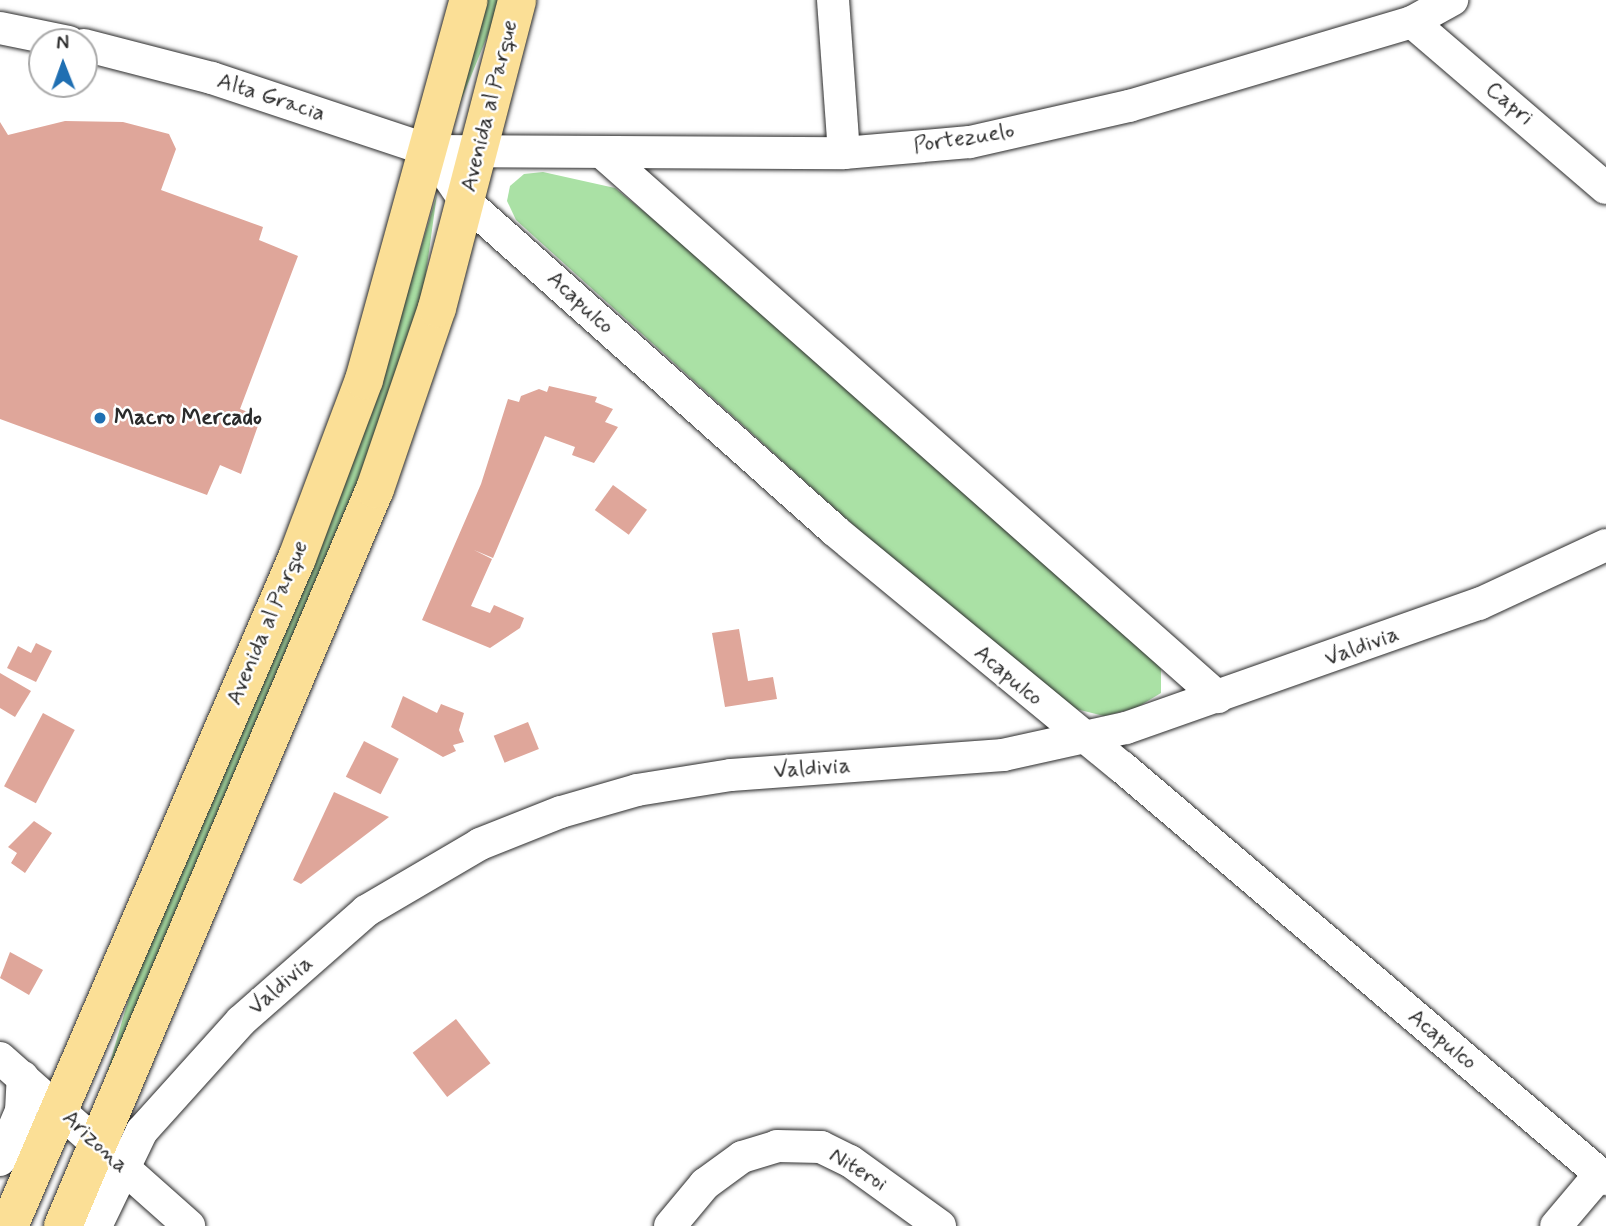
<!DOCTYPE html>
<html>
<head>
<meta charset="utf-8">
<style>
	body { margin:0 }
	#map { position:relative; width:1606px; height:1226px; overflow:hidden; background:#fff; font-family:Mynerve,sans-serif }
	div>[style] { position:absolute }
	.green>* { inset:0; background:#aae1a5 }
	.building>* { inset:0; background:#dfa69a; transform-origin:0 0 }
	.roads { filter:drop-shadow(0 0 2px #2b2b2b) drop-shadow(0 0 2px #2b2b2b) }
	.street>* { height:32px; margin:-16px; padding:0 16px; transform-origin:16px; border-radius:16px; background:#fff }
	.primary>* { height:38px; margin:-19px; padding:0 19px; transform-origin:19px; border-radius:19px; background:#fbdf96 }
	.dots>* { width:19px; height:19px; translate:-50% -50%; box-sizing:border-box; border:4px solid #fff; border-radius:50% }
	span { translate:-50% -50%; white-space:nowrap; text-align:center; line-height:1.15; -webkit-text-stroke:5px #fff; paint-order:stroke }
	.street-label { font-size:23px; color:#2b2b2b }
	.poi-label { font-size:23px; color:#2b2b2b; font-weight:700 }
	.left { translate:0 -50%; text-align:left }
	.north { position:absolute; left:28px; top:28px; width:70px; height:70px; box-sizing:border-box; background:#fff; border:2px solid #aaa; border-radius:50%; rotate:359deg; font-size:19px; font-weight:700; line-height:28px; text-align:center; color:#2b2b2b }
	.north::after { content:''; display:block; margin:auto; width:24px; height:32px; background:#1f6fb2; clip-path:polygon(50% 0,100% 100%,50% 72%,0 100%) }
</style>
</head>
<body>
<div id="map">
	<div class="green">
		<i style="clip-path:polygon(484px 0,502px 0,458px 108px)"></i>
		<i style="clip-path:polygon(543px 172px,615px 188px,707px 263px,1152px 656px,1161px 669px,1161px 693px,1136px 708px,1104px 716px,1072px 708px,933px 597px,516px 220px,507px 201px,510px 186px,524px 174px)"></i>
		<i style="clip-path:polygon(437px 194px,421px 309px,364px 477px,102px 1090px,130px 994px,380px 384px)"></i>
	</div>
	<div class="building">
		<i style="clip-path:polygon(65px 121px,123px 122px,169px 134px,176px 149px,161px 190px,263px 227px,259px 240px,298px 256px,240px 409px,261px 417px,241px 474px,220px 465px,207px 495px,0 419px,0 122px,8px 135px)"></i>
		<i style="clip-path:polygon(549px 386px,597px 397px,595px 402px,613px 409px,605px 422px,618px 427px,594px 463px,572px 455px,575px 447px,545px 436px,493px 558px,474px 550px,492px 559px,471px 606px,490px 613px,494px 605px,524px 618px,520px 628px,490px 648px,422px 620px,481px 484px,508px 399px,519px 402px,521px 396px,539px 389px,547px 392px)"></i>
		<i style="left:613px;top:485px;width:42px;height:31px;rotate:36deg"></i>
		<i style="clip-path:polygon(739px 629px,748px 681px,773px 677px,777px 699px,725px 707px,712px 633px)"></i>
		<i style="clip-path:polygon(36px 643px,52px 651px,36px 682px,7px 668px,18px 646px,31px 653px)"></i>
		<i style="clip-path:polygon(0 673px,31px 691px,15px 717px,0 708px)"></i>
		<i style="clip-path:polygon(403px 696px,437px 713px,441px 704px,464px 713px,459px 730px,464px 742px,453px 745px,456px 751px,443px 757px,391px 727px)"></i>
		<i style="left:43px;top:713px;width:36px;height:83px;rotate:28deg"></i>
		<i style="left:528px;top:722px;width:29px;height:37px;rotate:68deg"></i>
		<i style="left:364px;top:741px;width:39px;height:40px;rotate:27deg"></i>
		<i style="clip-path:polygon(334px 792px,389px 817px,301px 884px,293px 880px)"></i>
		<i style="clip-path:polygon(34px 821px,52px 833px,25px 873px,11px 863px,17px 853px,8px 847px)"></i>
		<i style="clip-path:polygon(10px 952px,43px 970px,29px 995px,0 978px)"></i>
		<i style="left:456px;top:1019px;width:56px;height:55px;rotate:52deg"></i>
	</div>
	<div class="roads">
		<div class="street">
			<i style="left:833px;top:0;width:153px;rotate:85.9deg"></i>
			<i style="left:1412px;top:22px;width:255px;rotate:40.6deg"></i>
			<i style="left:0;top:28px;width:70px;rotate:11.5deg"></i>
			<i style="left:84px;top:45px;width:132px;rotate:14.5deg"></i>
			<i style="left:212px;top:78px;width:231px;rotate:18.4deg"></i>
			<i style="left:431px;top:151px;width:413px;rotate:0.3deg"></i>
			<i style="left:844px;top:153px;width:126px;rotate:-5deg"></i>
			<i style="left:970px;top:142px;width:163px;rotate:-12.8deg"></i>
			<i style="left:1129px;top:106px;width:295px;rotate:-16.5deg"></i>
			<i style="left:1412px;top:22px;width:46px;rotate:-28.8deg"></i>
			<i style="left:431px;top:151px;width:60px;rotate:55.8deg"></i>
			<i style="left:465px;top:201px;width:494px;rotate:41.7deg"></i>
			<i style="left:834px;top:530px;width:373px;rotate:39.5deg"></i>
			<i style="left:1122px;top:767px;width:636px;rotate:40.41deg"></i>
			<i style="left:606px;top:156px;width:817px;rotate:41.48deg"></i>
			<i style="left:0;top:1058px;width:253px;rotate:41.6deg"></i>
			<i style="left:0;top:1160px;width:53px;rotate:-66.8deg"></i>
			<i style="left:21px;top:1111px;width:34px;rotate:-87deg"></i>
			<i style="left:96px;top:1226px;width:106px;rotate:-64.2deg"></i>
			<i style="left:142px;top:1131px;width:148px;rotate:-48deg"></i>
			<i style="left:241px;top:1021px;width:167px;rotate:-41.3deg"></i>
			<i style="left:366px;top:911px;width:132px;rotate:-30.4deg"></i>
			<i style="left:480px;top:844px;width:87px;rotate:-21.6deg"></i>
			<i style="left:561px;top:812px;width:79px;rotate:-16.1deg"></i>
			<i style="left:637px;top:790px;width:95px;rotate:-9.1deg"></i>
			<i style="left:731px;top:775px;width:273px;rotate:-4.2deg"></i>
			<i style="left:1003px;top:755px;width:126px;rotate:-12.4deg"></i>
			<i style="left:1126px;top:728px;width:374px;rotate:-19.4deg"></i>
			<i style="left:1479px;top:604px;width:140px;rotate:-24.9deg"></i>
			<i style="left:670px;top:1226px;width:55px;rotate:-50.2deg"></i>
			<i style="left:705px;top:1184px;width:46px;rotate:-36.1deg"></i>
			<i style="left:742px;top:1157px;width:37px;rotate:-17deg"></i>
			<i style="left:777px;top:1146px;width:44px;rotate:1.3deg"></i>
			<i style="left:821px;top:1147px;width:32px;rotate:26deg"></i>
			<i style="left:850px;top:1161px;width:111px;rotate:35.8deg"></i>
			<i style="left:1556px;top:1226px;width:68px;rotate:-49.8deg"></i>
		</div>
		<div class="primary">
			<i style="left:9px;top:1226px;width:727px;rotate:-66.68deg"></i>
			<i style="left:297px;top:558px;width:190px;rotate:-69.4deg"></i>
			<i style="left:364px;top:380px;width:394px;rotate:-74.6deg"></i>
			<i style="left:63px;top:1226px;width:800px;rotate:-67.06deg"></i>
			<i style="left:375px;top:489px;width:191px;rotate:-71.1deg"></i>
			<i style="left:437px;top:308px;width:318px;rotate:-75.4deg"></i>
		</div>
	</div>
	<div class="dots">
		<i style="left:100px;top:418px;background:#1f6fb2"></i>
	</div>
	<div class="street-label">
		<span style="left:271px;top:98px;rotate:18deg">Alta Gracia</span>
		<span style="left:1509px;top:104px;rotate:40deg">Capri</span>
		<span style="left:490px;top:106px;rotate:-76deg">Avenida al Parque</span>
		<span style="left:964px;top:139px;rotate:-9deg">Portezuelo</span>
		<span style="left:580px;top:303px;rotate:43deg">Acapulco</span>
		<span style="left:268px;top:623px;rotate:-67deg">Avenida al Parque</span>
		<span style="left:1362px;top:647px;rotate:-20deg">Valdivia</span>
		<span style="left:1008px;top:676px;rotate:40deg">Acapulco</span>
		<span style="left:812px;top:769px;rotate:-4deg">Valdivia</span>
		<span style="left:281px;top:986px;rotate:-41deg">Valdivia</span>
		<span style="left:1442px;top:1040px;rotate:40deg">Acapulco</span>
		<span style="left:95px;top:1142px;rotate:43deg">Arizona</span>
		<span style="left:858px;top:1170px;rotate:32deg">Niteroi</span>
	</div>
	<div class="poi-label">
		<span class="left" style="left:114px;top:418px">Macro Mercado</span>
	</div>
	<div class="north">N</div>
</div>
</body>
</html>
